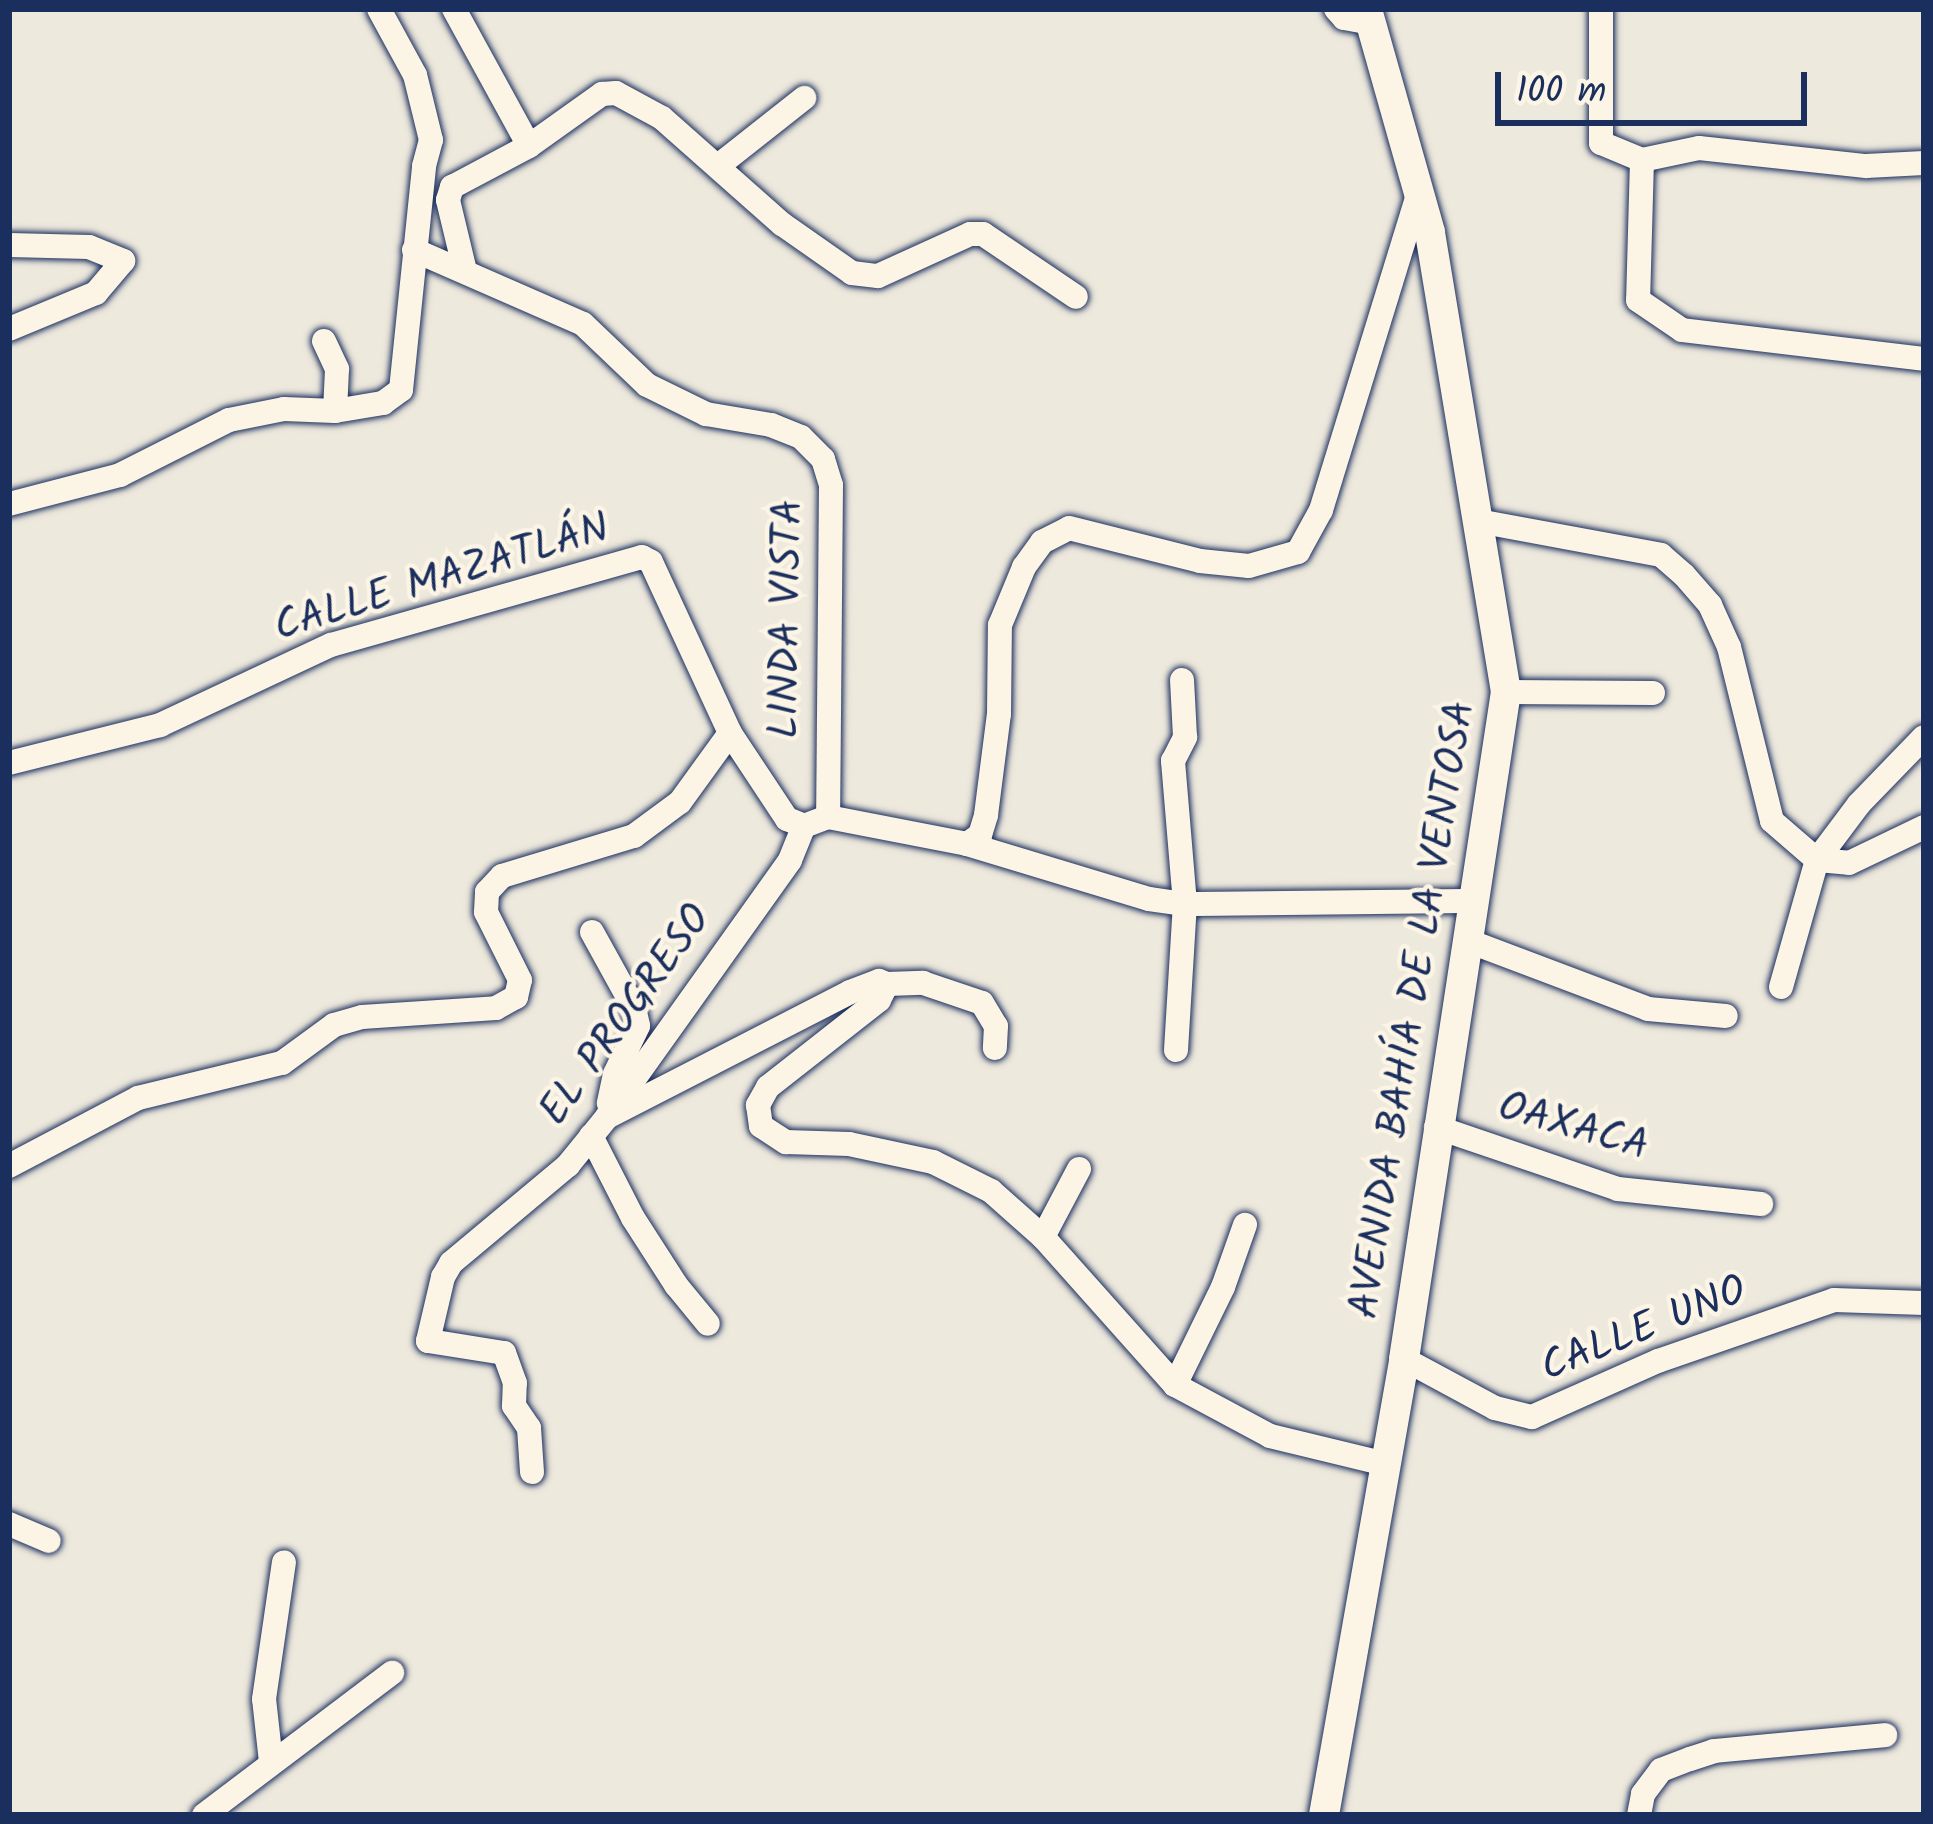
<!DOCTYPE html>
<html>
<head>
<meta charset="utf-8">
<style>
	body { margin:0 }
	#map { position:relative; width:1933px; height:1824px; overflow:hidden; background:#eee9dd; font-family:Kalam,sans-serif }
	div>[style] { position:absolute }
	.roads { filter:drop-shadow(0 0 3px #1b2f5e) drop-shadow(0 0 3px #1b2f5e) }
	.minor>* { height:24px; margin:-12px; padding:0 12px; transform-origin:12px; border-radius:12px; background:#fcf5e5 }
	.major>* { height:30px; margin:-15px; padding:0 15px; transform-origin:15px; border-radius:15px; background:#fcf5e5 }
	span { translate:-50% -50%; white-space:nowrap; text-align:center; line-height:1.15; -webkit-text-stroke:9px #fcf5e5; paint-order:stroke }
	.street-label { font-size:42px; color:#1b2f5e }
	.frame { position:absolute; inset:0; border:12px solid #1b2f5e; pointer-events:none }
	.scale { position:absolute; left:1495px; top:72px; width:312px; height:54px; box-sizing:border-box; border:6px solid #1b2f5e; border-top:0; padding-left:15px; font-size:36px; line-height:42px; white-space:nowrap; color:#1b2f5e; -webkit-text-stroke:9px #fcf5e5; paint-order:stroke }
</style>
</head>
<body>
<div id="map">
	<div class="roads">
		<div class="minor">
			<i style="left:454px;top:9px;width:156px;rotate:61.3deg"></i>
			<i style="left:1336px;top:9px;width:12px;rotate:48deg"></i>
			<i style="left:1344px;top:18px;width:28px;rotate:10deg"></i>
			<i style="left:1601px;top:9px;width:134px;rotate:90deg"></i>
			<i style="left:1601px;top:143px;width:44px;rotate:22.5deg"></i>
			<i style="left:1642px;top:160px;width:58px;rotate:-11.9deg"></i>
			<i style="left:1699px;top:148px;width:168px;rotate:6.2deg"></i>
			<i style="left:1866px;top:166px;width:58px;rotate:-3deg"></i>
			<i style="left:1642px;top:160px;width:140px;rotate:91.6deg"></i>
			<i style="left:1638px;top:300px;width:53px;rotate:34.3deg"></i>
			<i style="left:1682px;top:330px;width:244px;rotate:6.8deg"></i>
			<i style="left:718px;top:166px;width:110px;rotate:-38.3deg"></i>
			<i style="left:9px;top:245px;width:80px;rotate:1.4deg"></i>
			<i style="left:89px;top:247px;width:37px;rotate:22deg"></i>
			<i style="left:123px;top:261px;width:42px;rotate:130.2deg"></i>
			<i style="left:96px;top:293px;width:94px;rotate:157.5deg"></i>
			<i style="left:414px;top:250px;width:184px;rotate:23.6deg"></i>
			<i style="left:583px;top:324px;width:88px;rotate:43.6deg"></i>
			<i style="left:647px;top:385px;width:66px;rotate:26.2deg"></i>
			<i style="left:706px;top:414px;width:66px;rotate:9.6deg"></i>
			<i style="left:771px;top:425px;width:32px;rotate:22deg"></i>
			<i style="left:801px;top:437px;width:31px;rotate:45deg"></i>
			<i style="left:823px;top:459px;width:27px;rotate:73deg"></i>
			<i style="left:831px;top:485px;width:332px;rotate:90.5deg"></i>
			<i style="left:465px;top:271px;width:73px;rotate:-103.5deg"></i>
			<i style="left:448px;top:200px;width:14px;rotate:-73deg"></i>
			<i style="left:452px;top:187px;width:87px;rotate:-28deg"></i>
			<i style="left:529px;top:146px;width:90px;rotate:-35.5deg"></i>
			<i style="left:602px;top:94px;width:14px;rotate:-4deg"></i>
			<i style="left:616px;top:93px;width:52px;rotate:28.5deg"></i>
			<i style="left:662px;top:118px;width:160px;rotate:41.5deg"></i>
			<i style="left:782px;top:224px;width:85px;rotate:35deg"></i>
			<i style="left:852px;top:273px;width:26px;rotate:7deg"></i>
			<i style="left:878px;top:276px;width:101px;rotate:-24.5deg"></i>
			<i style="left:970px;top:234px;width:13px"></i>
			<i style="left:983px;top:234px;width:112px;rotate:34.1deg"></i>
			<i style="left:324px;top:341px;width:31px;rotate:65deg"></i>
			<i style="left:337px;top:369px;width:42px;rotate:92.7deg"></i>
			<i style="left:9px;top:504px;width:115px;rotate:-14.6deg"></i>
			<i style="left:120px;top:475px;width:122px;rotate:-26.8deg"></i>
			<i style="left:229px;top:420px;width:56px;rotate:-11.3deg"></i>
			<i style="left:284px;top:409px;width:51px;rotate:2.2deg"></i>
			<i style="left:335px;top:411px;width:49px;rotate:-9.5deg"></i>
			<i style="left:383px;top:403px;width:22px;rotate:-36deg"></i>
			<i style="left:401px;top:390px;width:225px;rotate:-84.1deg"></i>
			<i style="left:424px;top:166px;width:27px;rotate:-75deg"></i>
			<i style="left:431px;top:140px;width:67px;rotate:-103.8deg"></i>
			<i style="left:415px;top:75px;width:75px;rotate:-118.6deg"></i>
			<i style="left:1478px;top:521px;width:186px;rotate:10.5deg"></i>
			<i style="left:1661px;top:555px;width:30px;rotate:41deg"></i>
			<i style="left:1684px;top:575px;width:40px;rotate:49deg"></i>
			<i style="left:1710px;top:605px;width:46px;rotate:65.7deg"></i>
			<i style="left:1729px;top:647px;width:179px;rotate:76.1deg"></i>
			<i style="left:1772px;top:821px;width:60px;rotate:40.9deg"></i>
			<i style="left:1817px;top:860px;width:32px;rotate:5deg"></i>
			<i style="left:1849px;top:863px;width:83px;rotate:-25.6deg"></i>
			<i style="left:1506px;top:692px;width:147px;rotate:0.4deg"></i>
			<i style="left:9px;top:763px;width:156px;rotate:-14.1deg"></i>
			<i style="left:160px;top:725px;width:189px;rotate:-25.1deg"></i>
			<i style="left:331px;top:645px;width:323px;rotate:-15.8deg"></i>
			<i style="left:642px;top:557px;width:10px;rotate:29deg"></i>
			<i style="left:651px;top:562px;width:188px;rotate:65.2deg"></i>
			<i style="left:730px;top:733px;width:103px;rotate:56.5deg"></i>
			<i style="left:787px;top:819px;width:18px;rotate:22deg"></i>
			<i style="left:804px;top:826px;width:26px;rotate:-21deg"></i>
			<i style="left:828px;top:817px;width:142px;rotate:11deg"></i>
			<i style="left:967px;top:844px;width:16px;rotate:-35deg"></i>
			<i style="left:980px;top:835px;width:21px;rotate:-73deg"></i>
			<i style="left:986px;top:815px;width:102px;rotate:-82.7deg"></i>
			<i style="left:999px;top:714px;width:89px;rotate:-89.4deg"></i>
			<i style="left:1000px;top:625px;width:63px;rotate:-67.5deg"></i>
			<i style="left:1024px;top:567px;width:31px;rotate:-54deg"></i>
			<i style="left:1042px;top:542px;width:30px;rotate:-27deg"></i>
			<i style="left:1069px;top:528px;width:135px;rotate:14.1deg"></i>
			<i style="left:1200px;top:561px;width:49px;rotate:5.8deg"></i>
			<i style="left:1249px;top:566px;width:51px;rotate:-15.9deg"></i>
			<i style="left:1298px;top:552px;width:48px;rotate:-61.3deg"></i>
			<i style="left:1321px;top:510px;width:331px;rotate:-72.9deg"></i>
			<i style="left:967px;top:844px;width:190px;rotate:16.8deg"></i>
			<i style="left:1149px;top:899px;width:36px;rotate:8deg"></i>
			<i style="left:1185px;top:904px;width:290px;rotate:-0.6deg"></i>
			<i style="left:592px;top:932px;width:87px;rotate:61.1deg"></i>
			<i style="left:634px;top:1008px;width:18px;rotate:77deg"></i>
			<i style="left:638px;top:1026px;width:53px;rotate:115.6deg"></i>
			<i style="left:615px;top:1074px;width:30px;rotate:102deg"></i>
			<i style="left:1471px;top:942px;width:189px;rotate:20.7deg"></i>
			<i style="left:1648px;top:1009px;width:78px;rotate:5.1deg"></i>
			<i style="left:887px;top:984px;width:36px;rotate:-2deg"></i>
			<i style="left:923px;top:983px;width:62px;rotate:18.7deg"></i>
			<i style="left:982px;top:1003px;width:27px;rotate:59deg"></i>
			<i style="left:996px;top:1026px;width:22px;rotate:93deg"></i>
			<i style="left:1781px;top:987px;width:132px;rotate:-74.2deg"></i>
			<i style="left:1817px;top:860px;width:70px;rotate:-53.1deg"></i>
			<i style="left:1859px;top:804px;width:93px;rotate:-45.9deg"></i>
			<i style="left:1176px;top:1050px;width:146px;rotate:-86.5deg"></i>
			<i style="left:1185px;top:904px;width:144px;rotate:-94.8deg"></i>
			<i style="left:1173px;top:761px;width:27px;rotate:-63deg"></i>
			<i style="left:1185px;top:737px;width:57px;rotate:-93deg"></i>
			<i style="left:607px;top:1117px;width:273px;rotate:-27.2deg"></i>
			<i style="left:850px;top:992px;width:31px;rotate:-21deg"></i>
			<i style="left:879px;top:981px;width:9px;rotate:21deg"></i>
			<i style="left:887px;top:984px;width:18px;rotate:117deg"></i>
			<i style="left:879px;top:1000px;width:141px;rotate:141.9deg"></i>
			<i style="left:768px;top:1087px;width:21px;rotate:119deg"></i>
			<i style="left:758px;top:1105px;width:21px;rotate:82deg"></i>
			<i style="left:761px;top:1126px;width:30px;rotate:33deg"></i>
			<i style="left:786px;top:1142px;width:63px;rotate:1.8deg"></i>
			<i style="left:849px;top:1144px;width:86px;rotate:12.1deg"></i>
			<i style="left:933px;top:1162px;width:65px;rotate:26.6deg"></i>
			<i style="left:991px;top:1191px;width:69px;rotate:41.5deg"></i>
			<i style="left:1043px;top:1237px;width:198px;rotate:48.3deg"></i>
			<i style="left:1175px;top:1385px;width:108px;rotate:28.2deg"></i>
			<i style="left:1270px;top:1436px;width:119px;rotate:13.6deg"></i>
			<i style="left:1436px;top:1127px;width:192px;rotate:18.8deg"></i>
			<i style="left:1618px;top:1189px;width:144px;rotate:6deg"></i>
			<i style="left:591px;top:1136px;width:92px;rotate:62.9deg"></i>
			<i style="left:633px;top:1218px;width:80px;rotate:57.3deg"></i>
			<i style="left:676px;top:1285px;width:50px;rotate:50.6deg"></i>
			<i style="left:9px;top:1166px;width:146px;rotate:-27.8deg"></i>
			<i style="left:138px;top:1098px;width:148px;rotate:-13.7deg"></i>
			<i style="left:282px;top:1063px;width:64px;rotate:-36.2deg"></i>
			<i style="left:334px;top:1025px;width:29px;rotate:-16deg"></i>
			<i style="left:362px;top:1017px;width:134px;rotate:-3.8deg"></i>
			<i style="left:496px;top:1008px;width:23px;rotate:-29deg"></i>
			<i style="left:516px;top:997px;width:17px;rotate:-77deg"></i>
			<i style="left:520px;top:980px;width:76px;rotate:-116.6deg"></i>
			<i style="left:486px;top:912px;width:20px;rotate:-87deg"></i>
			<i style="left:487px;top:892px;width:22px;rotate:-47deg"></i>
			<i style="left:502px;top:876px;width:138px;rotate:-16.9deg"></i>
			<i style="left:634px;top:836px;width:57px;rotate:-36.5deg"></i>
			<i style="left:680px;top:802px;width:85px;rotate:-54.1deg"></i>
			<i style="left:1043px;top:1237px;width:77px;rotate:-62.1deg"></i>
			<i style="left:1404px;top:1359px;width:103px;rotate:28.3deg"></i>
			<i style="left:1495px;top:1408px;width:38px;rotate:14deg"></i>
			<i style="left:1532px;top:1417px;width:138px;rotate:-24deg"></i>
			<i style="left:1658px;top:1361px;width:186px;rotate:-19.1deg"></i>
			<i style="left:1834px;top:1300px;width:90px;rotate:1.9deg"></i>
			<i style="left:1175px;top:1385px;width:109px;rotate:-63.9deg"></i>
			<i style="left:1223px;top:1287px;width:66px;rotate:-70.5deg"></i>
			<i style="left:532px;top:1472px;width:44px;rotate:-93.9deg"></i>
			<i style="left:529px;top:1428px;width:27px;rotate:-124deg"></i>
			<i style="left:514px;top:1406px;width:23px;rotate:-88deg"></i>
			<i style="left:515px;top:1383px;width:32px;rotate:-110deg"></i>
			<i style="left:504px;top:1353px;width:77px;rotate:-171deg"></i>
			<i style="left:428px;top:1341px;width:66px;rotate:-76.8deg"></i>
			<i style="left:443px;top:1277px;width:16px;rotate:-60deg"></i>
			<i style="left:451px;top:1263px;width:153px;rotate:-39.9deg"></i>
			<i style="left:568px;top:1165px;width:62px;rotate:-50.9deg"></i>
			<i style="left:607px;top:1117px;width:315px;rotate:-54.5deg"></i>
			<i style="left:790px;top:860px;width:37px;rotate:-68deg"></i>
			<i style="left:9px;top:1524px;width:43px;rotate:23deg"></i>
			<i style="left:271px;top:1762px;width:63px;rotate:-96.3deg"></i>
			<i style="left:264px;top:1699px;width:138px;rotate:-81.7deg"></i>
			<i style="left:204px;top:1815px;width:236px;rotate:-37.1deg"></i>
			<i style="left:1639px;top:1815px;width:21px;rotate:-79deg"></i>
			<i style="left:1643px;top:1794px;width:30px;rotate:-53deg"></i>
			<i style="left:1661px;top:1770px;width:31px;rotate:-21deg"></i>
			<i style="left:1690px;top:1759px;width:25px;rotate:-18deg"></i>
			<i style="left:1714px;top:1751px;width:172px;rotate:-5.3deg"></i>
		</div>
		<div class="major">
			<i style="left:1324px;top:1815px;width:463px;rotate:-80deg"></i>
			<i style="left:1404px;top:1359px;width:675px;rotate:-81.31deg"></i>
			<i style="left:1506px;top:692px;width:466px;rotate:-99.4deg"></i>
			<i style="left:1430px;top:232px;width:232px;rotate:-105.8deg"></i>
		</div>
	</div>
	<div class="street-label">
		<span style="left:442px;top:579px;rotate:-17deg">CALLE MAZATLÁN</span>
		<span style="left:788px;top:619px;rotate:-89deg">LINDA VISTA</span>
		<span style="left:1414px;top:1010px;rotate:-81deg">AVENIDA BAHÍA DE LA VENTOSA</span>
		<span style="left:627px;top:1016px;rotate:-54deg">EL PROGRESO</span>
		<span style="left:1573px;top:1128px;rotate:16deg">OAXACA</span>
		<span style="left:1644px;top:1330px;rotate:-22deg">CALLE UNO</span>
	</div>
	<div class="frame"></div>
	<div class="scale">100 m</div>
</div>
</body>
</html>
